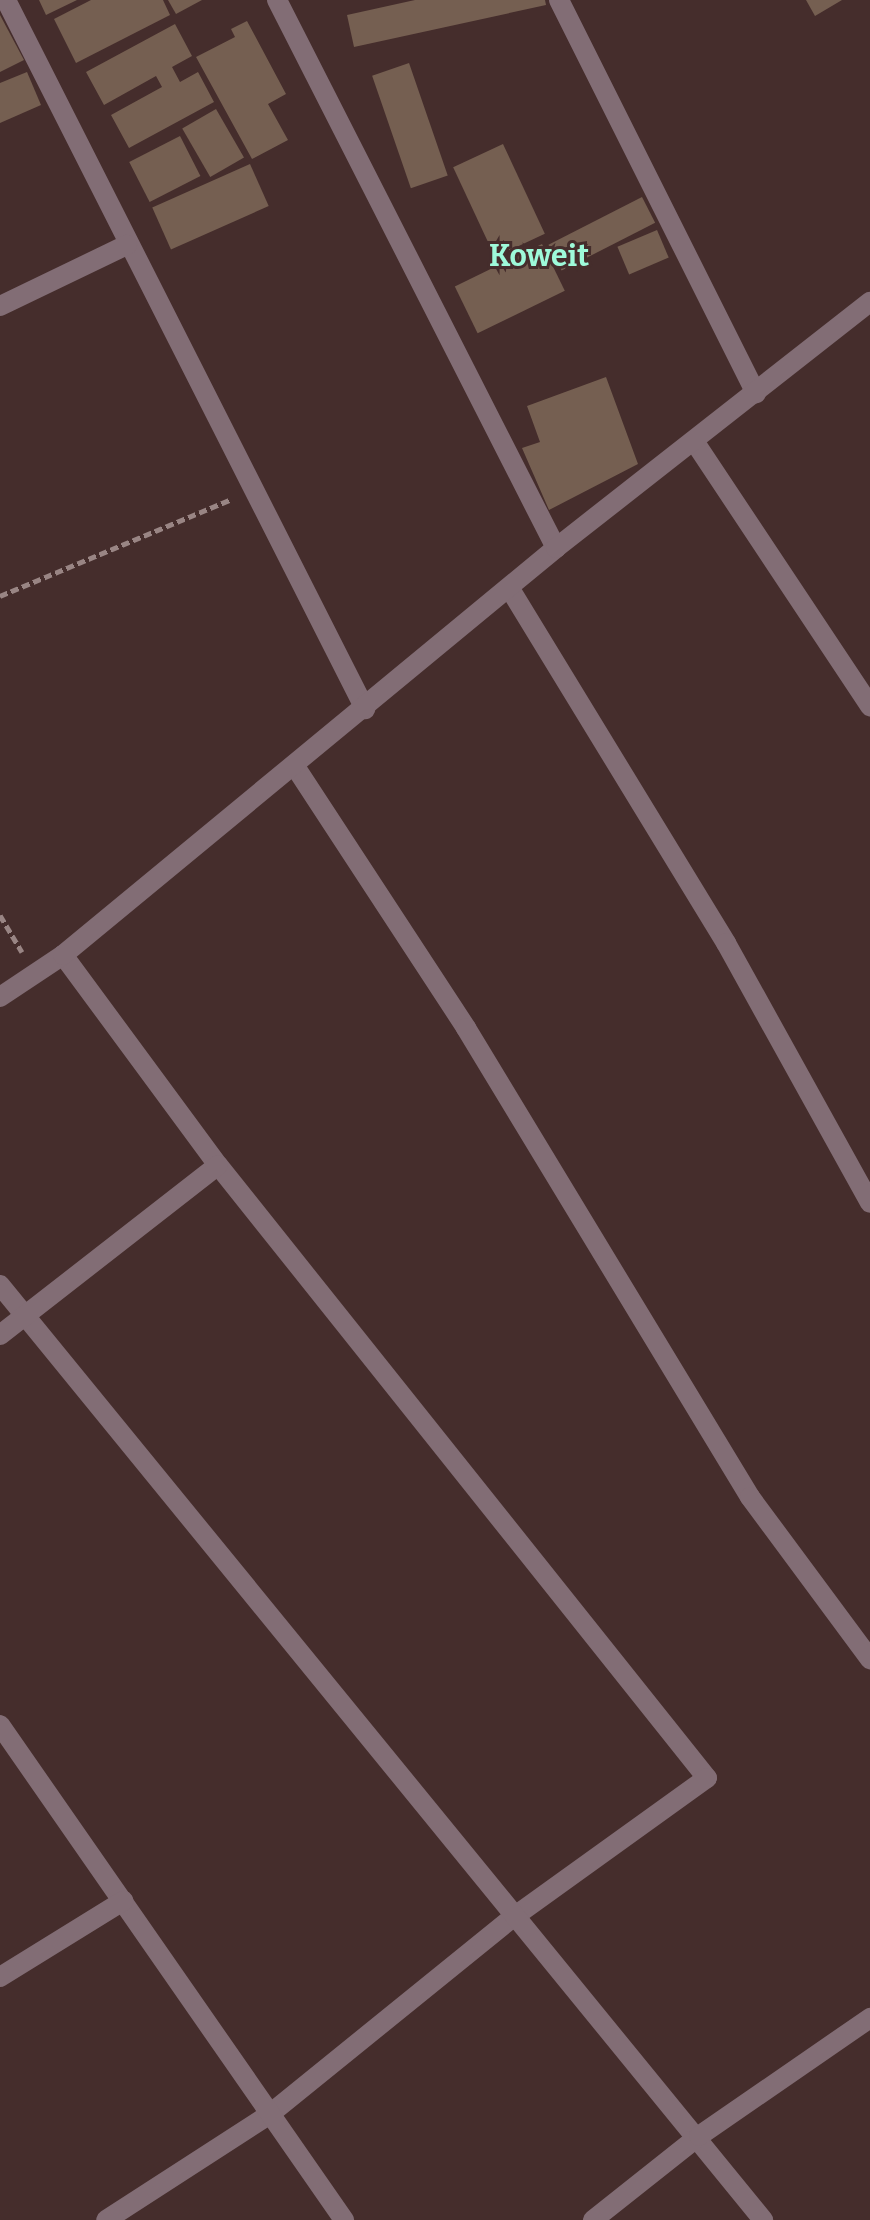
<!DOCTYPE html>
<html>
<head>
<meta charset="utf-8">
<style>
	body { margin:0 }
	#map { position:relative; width:870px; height:2220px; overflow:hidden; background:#452d2c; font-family:Bitter,serif }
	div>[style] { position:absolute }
	.building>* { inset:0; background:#755f51; transform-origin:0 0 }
	.path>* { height:5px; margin-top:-2.5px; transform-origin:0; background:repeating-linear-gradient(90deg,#998584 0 8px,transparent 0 12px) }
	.minor>* { height:20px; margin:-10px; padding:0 10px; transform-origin:10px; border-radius:10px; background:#826d75 }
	span { translate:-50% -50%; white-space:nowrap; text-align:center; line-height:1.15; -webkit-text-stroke:6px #452d2c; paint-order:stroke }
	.neighbourhood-label { font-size:30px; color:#9efada; font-weight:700 }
</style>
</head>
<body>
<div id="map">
	<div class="building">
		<i style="clip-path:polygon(39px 0,77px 0,46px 15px)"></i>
		<i style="clip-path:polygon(91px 0,163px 0,170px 15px,76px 63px,54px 19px)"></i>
		<i style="clip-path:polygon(168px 0,202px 0,176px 14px)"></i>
		<i style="clip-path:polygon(415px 0,545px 0,546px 5px,354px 47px,347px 15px)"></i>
		<i style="clip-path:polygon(806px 0,842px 0,815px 16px)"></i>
		<i style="clip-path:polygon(0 15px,24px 60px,0 72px)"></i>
		<i style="clip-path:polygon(247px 21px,286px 94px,268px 104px,288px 140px,252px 159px,196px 57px,235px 37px,231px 29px)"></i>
		<i style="clip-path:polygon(175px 24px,192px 56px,172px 67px,180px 82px,198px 72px,214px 102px,129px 148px,111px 115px,162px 87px,156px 76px,104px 105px,86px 72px)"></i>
		<i style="left:409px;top:63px;width:119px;height:39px;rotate:71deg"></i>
		<i style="clip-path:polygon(27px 72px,41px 105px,0 123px,0 83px)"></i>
		<i style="left:216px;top:109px;width:56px;height:39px;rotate:60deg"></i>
		<i style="left:180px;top:136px;width:45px;height:57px;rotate:63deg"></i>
		<i style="left:503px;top:144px;width:99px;height:55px;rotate:65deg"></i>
		<i style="left:250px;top:164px;width:46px;height:107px;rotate:66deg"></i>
		<i style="left:642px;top:197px;width:29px;height:105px;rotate:63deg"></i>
		<i style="left:657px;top:230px;width:30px;height:43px;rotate:67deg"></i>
		<i style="left:542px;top:244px;width:52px;height:97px;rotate:64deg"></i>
		<i style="clip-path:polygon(606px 377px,638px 464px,549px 510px,522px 448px,540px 442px,527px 406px)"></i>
	</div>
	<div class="path">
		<i style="left:0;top:596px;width:249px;rotate:-22.7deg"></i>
		<i style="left:0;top:915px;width:43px;rotate:59.3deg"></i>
	</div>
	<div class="minor">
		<i style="left:6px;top:0;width:795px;rotate:63.14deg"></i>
		<i style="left:277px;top:0;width:615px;rotate:63.02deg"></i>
		<i style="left:559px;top:0;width:440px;rotate:63.4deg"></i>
		<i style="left:0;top:306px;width:141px;rotate:-25.7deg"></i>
		<i style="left:696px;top:444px;width:315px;rotate:56.4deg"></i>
		<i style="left:510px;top:589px;width:415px;rotate:58.6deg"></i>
		<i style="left:726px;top:943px;width:297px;rotate:61deg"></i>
		<i style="left:296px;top:768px;width:311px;rotate:56.8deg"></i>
		<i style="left:466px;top:1028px;width:548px;rotate:58.8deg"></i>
		<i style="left:750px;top:1497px;width:202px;rotate:53.5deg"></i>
		<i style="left:63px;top:955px;width:261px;rotate:53.6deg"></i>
		<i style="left:218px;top:1165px;width:784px;rotate:51.42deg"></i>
		<i style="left:707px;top:1778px;width:240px;rotate:144.3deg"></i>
		<i style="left:512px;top:1918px;width:311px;rotate:141deg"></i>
		<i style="left:270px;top:2114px;width:195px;rotate:147.1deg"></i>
		<i style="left:0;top:997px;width:76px;rotate:-33.7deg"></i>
		<i style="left:63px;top:955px;width:639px;rotate:-39.54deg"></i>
		<i style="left:556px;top:548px;width:399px;rotate:-38.1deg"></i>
		<i style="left:0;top:1285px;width:1207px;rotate:50.78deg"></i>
		<i style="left:0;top:1335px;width:276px;rotate:-37.9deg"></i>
		<i style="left:0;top:1725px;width:603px;rotate:55.2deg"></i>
		<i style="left:0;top:1977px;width:145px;rotate:-31.7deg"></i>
		<i style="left:593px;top:2220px;width:135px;rotate:-38.4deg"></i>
		<i style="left:699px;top:2136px;width:208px;rotate:-34.6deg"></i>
	</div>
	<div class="neighbourhood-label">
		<span style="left:539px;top:256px">Koweit</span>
	</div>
</div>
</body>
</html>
